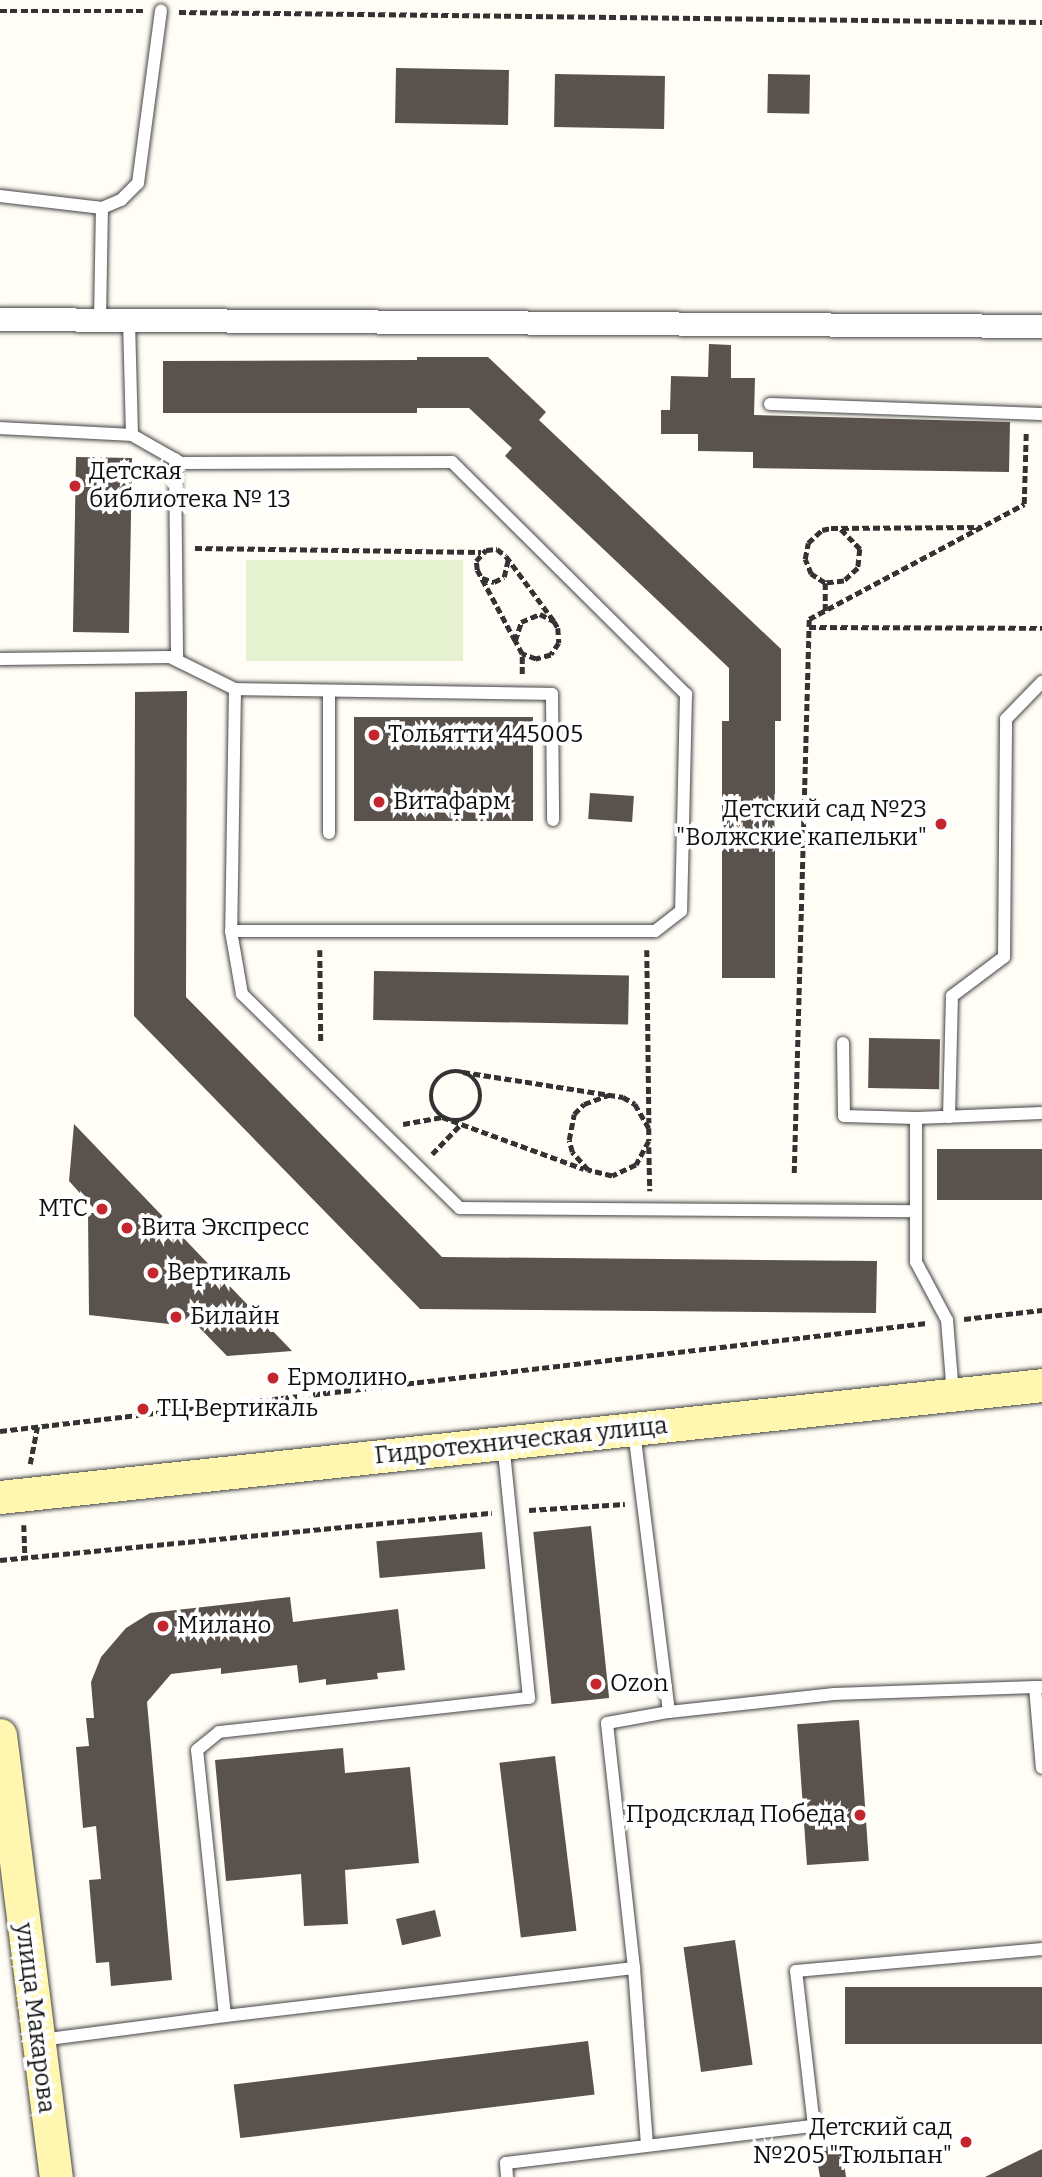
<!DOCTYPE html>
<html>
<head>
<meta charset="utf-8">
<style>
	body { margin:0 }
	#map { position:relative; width:1042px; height:2177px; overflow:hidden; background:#fffdf5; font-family:Bitter,serif }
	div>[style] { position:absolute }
	.pitch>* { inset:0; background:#e6f2cf; transform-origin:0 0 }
	.building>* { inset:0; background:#5a524d; transform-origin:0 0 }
	.path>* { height:4.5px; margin-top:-2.25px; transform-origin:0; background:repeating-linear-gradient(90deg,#333 0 7px,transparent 0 10.5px) }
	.path>.ring { margin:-2.25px; padding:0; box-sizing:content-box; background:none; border:4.5px solid #333; border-radius:50% }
	.roads { filter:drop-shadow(0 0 2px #444) drop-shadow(0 0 2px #444) }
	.lane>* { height:12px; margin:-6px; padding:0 6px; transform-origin:6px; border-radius:6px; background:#fff }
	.street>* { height:23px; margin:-11.5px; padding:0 11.5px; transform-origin:11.5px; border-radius:11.5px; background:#fff }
	.secondary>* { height:33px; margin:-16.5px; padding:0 16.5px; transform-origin:16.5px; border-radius:16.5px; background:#fff6b0 }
	.dots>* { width:19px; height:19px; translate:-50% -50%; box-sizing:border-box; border:4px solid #fff; border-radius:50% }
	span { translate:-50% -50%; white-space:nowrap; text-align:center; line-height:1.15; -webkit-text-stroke:7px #fff; paint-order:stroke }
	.poi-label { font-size:24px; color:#111 }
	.left { translate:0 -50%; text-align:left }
	.right { translate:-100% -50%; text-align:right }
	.street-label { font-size:24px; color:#111 }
</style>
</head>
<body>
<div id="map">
	<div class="pitch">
		<i style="left:246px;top:560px;width:217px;height:101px"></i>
	</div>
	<div class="building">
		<i style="left:396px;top:68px;width:113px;height:55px;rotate:1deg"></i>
		<i style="left:555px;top:74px;width:110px;height:53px;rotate:1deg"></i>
		<i style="left:768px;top:74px;width:42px;height:39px;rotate:1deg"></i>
		<i style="clip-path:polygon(709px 344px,731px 345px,731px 378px,755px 378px,754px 415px,1010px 422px,1009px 472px,753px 468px,753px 452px,698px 451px,698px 434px,661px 434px,661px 410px,670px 410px,671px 376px,708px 377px)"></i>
		<i style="clip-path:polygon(417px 357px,488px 357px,546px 412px,539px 420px,781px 649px,781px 721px,775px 721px,775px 978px,722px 978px,722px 721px,729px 721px,729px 668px,505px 456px,512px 448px,469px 408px,417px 408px,417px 413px,163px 413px,163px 361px,417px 360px)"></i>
		<i style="left:76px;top:457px;width:56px;height:175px;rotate:1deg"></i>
		<i style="clip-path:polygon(187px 691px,186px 997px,442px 1257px,877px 1261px,876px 1313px,420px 1309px,134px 1016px,135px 692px)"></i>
		<i style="left:354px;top:717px;width:179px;height:104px"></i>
		<i style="left:590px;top:793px;width:44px;height:26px;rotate:4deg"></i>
		<i style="left:374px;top:971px;width:255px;height:49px;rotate:1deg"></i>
		<i style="left:869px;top:1038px;width:71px;height:50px;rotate:1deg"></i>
		<i style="clip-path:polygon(74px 1124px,292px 1351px,227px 1356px,189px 1317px,178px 1325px,89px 1315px,88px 1213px,98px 1213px,69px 1181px)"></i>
		<i style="left:1042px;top:1149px;width:51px;height:105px;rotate:90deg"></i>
		<i style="left:591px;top:1526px;width:173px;height:58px;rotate:84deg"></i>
		<i style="left:482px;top:1532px;width:37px;height:106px;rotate:85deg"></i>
		<i style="clip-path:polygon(290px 1597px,293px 1622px,398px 1609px,405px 1670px,377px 1673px,378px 1679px,326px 1685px,326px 1679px,299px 1683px,297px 1665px,221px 1674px,221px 1668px,171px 1674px,147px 1702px,172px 1980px,111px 1986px,109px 1962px,96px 1963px,89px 1880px,101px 1879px,96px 1826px,83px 1828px,76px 1747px,89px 1746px,86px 1718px,94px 1718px,91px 1682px,101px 1657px,126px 1628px,150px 1613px)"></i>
		<i style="left:859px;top:1720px;width:141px;height:62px;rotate:86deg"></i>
		<i style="clip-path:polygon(343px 1748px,345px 1773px,410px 1767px,419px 1863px,345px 1870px,348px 1924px,304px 1926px,301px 1874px,226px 1881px,215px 1760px)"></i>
		<i style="left:555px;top:1756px;width:176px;height:56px;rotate:83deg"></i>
		<i style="left:435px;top:1910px;width:27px;height:40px;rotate:77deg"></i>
		<i style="left:735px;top:1940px;width:126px;height:52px;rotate:82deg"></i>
		<i style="left:1042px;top:1987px;width:57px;height:197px;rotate:90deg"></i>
		<i style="left:588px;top:2041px;width:54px;height:357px;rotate:83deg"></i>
		<i style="clip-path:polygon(841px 2145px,846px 2177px,820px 2177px,815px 2148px)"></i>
		<i style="clip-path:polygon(1042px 2149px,1042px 2177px,985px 2177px)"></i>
	</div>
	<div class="path">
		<i style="left:0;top:11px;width:143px"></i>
		<i style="left:179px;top:12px;width:863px;rotate:0.66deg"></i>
		<i style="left:841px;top:529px;width:28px;rotate:46deg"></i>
		<i style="left:860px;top:549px;width:19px;rotate:96deg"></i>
		<i style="left:858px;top:568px;width:19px;rotate:137deg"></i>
		<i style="left:844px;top:581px;width:19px;rotate:174deg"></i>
		<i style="left:825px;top:583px;width:17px;rotate:-147deg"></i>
		<i style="left:811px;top:574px;width:16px;rotate:-112deg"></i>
		<i style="left:805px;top:559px;width:16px;rotate:-79deg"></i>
		<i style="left:808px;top:543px;width:19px;rotate:-43deg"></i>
		<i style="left:822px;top:530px;width:9px;rotate:-13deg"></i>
		<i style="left:831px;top:528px;width:149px;rotate:-0.4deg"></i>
		<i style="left:195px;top:548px;width:286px;rotate:0.8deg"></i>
		<i style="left:482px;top:578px;width:13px;rotate:18deg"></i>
		<i style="left:494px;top:582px;width:11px;rotate:-27deg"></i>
		<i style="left:504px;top:577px;width:18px;rotate:-77deg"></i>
		<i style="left:825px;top:611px;width:28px;rotate:-90deg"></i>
		<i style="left:809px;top:627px;width:233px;rotate:0.2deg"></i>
		<i style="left:515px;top:641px;width:81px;rotate:-118.2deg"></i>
		<i style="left:477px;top:570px;width:9px;rotate:-96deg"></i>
		<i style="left:476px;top:561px;width:15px;rotate:-48deg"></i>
		<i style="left:486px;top:550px;width:11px;rotate:-5deg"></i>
		<i style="left:497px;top:549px;width:11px;rotate:38deg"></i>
		<i style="left:506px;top:556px;width:81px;rotate:53.6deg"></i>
		<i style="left:554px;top:621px;width:8px;rotate:60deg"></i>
		<i style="left:558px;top:628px;width:15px;rotate:86deg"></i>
		<i style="left:559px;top:643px;width:14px;rotate:124deg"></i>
		<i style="left:551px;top:655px;width:16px;rotate:165deg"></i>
		<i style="left:536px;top:659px;width:15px;rotate:-160deg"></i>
		<i style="left:522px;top:654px;width:15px;rotate:-118deg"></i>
		<i style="left:515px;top:641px;width:20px;rotate:-72deg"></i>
		<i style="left:521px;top:622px;width:21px;rotate:-23deg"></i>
		<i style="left:540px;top:614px;width:16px;rotate:27deg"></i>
		<i style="left:522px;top:674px;width:20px;rotate:-90deg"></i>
		<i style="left:320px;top:950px;width:92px;rotate:89.4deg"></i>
		<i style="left:647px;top:950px;width:173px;rotate:89.3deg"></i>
		<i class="ring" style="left:431px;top:1071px;width:45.5px;height:45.5px"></i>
		<i style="left:463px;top:1072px;width:162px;rotate:8.9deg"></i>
		<i style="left:623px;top:1097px;width:14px;rotate:30deg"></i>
		<i style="left:635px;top:1104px;width:28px;rotate:60deg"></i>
		<i style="left:649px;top:1128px;width:13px;rotate:90deg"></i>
		<i style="left:649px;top:1141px;width:27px;rotate:118deg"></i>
		<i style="left:636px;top:1165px;width:26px;rotate:155deg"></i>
		<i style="left:612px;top:1176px;width:25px;rotate:-166deg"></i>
		<i style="left:588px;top:1170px;width:24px;rotate:-132deg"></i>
		<i style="left:572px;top:1152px;width:12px;rotate:-104deg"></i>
		<i style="left:569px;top:1140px;width:26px;rotate:-79deg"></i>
		<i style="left:574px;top:1114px;width:14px;rotate:-45deg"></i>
		<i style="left:584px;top:1104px;width:27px;rotate:-20deg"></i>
		<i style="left:403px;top:1124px;width:40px;rotate:-10deg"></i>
		<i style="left:442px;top:1117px;width:151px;rotate:20.1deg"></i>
		<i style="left:649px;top:1147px;width:44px;rotate:88.7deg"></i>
		<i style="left:432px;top:1154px;width:42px;rotate:-46deg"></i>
		<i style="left:794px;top:1173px;width:554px;rotate:-88.45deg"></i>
		<i style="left:809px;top:619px;width:244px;rotate:-28.1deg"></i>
		<i style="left:1024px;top:504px;width:73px;rotate:-88.4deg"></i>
		<i style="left:964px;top:1319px;width:79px;rotate:-6.6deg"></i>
		<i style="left:0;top:1431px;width:933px;rotate:-6.65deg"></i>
		<i style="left:30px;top:1464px;width:38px;rotate:-79deg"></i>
		<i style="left:529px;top:1510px;width:96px;rotate:-3.6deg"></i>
		<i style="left:24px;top:1525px;width:32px;rotate:88deg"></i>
		<i style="left:0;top:1560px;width:494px;rotate:-5.5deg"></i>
	</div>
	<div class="roads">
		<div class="lane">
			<i style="left:0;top:196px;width:103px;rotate:6.7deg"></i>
			<i style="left:102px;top:208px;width:21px;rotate:-23deg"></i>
			<i style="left:121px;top:200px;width:24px;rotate:-45deg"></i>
			<i style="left:138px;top:183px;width:174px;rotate:-82.4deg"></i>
			<i style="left:100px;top:320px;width:112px;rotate:-89deg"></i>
			<i style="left:770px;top:404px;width:272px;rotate:2.1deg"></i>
			<i style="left:0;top:428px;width:132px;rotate:3deg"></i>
			<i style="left:132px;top:435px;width:115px;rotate:-91.5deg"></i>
			<i style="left:132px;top:435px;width:56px;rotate:29.7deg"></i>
			<i style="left:181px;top:463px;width:271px;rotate:-0.2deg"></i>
			<i style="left:452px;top:462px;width:330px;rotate:44.8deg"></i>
			<i style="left:686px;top:694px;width:217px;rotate:91.3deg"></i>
			<i style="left:681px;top:911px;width:33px;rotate:142deg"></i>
			<i style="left:655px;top:931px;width:424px;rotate:180deg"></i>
			<i style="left:175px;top:459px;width:201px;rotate:89.4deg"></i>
			<i style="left:0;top:659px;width:170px;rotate:-0.7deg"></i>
			<i style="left:170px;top:657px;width:72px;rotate:26.2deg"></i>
			<i style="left:235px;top:689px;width:317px;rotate:0.9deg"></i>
			<i style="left:552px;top:694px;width:126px;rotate:89.5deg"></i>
			<i style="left:235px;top:689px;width:242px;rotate:90.9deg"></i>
			<i style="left:231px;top:931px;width:64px;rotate:80.1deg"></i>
			<i style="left:242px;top:994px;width:305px;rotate:44.5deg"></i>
			<i style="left:460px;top:1208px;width:456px;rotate:0.4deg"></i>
			<i style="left:329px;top:691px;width:142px;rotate:90deg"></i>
			<i style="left:843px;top:1043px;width:73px;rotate:89.2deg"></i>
			<i style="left:844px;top:1116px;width:72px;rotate:1.6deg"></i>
			<i style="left:916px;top:1118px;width:144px;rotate:90deg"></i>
			<i style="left:916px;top:1262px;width:66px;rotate:61.9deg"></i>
			<i style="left:947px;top:1320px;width:74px;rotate:85.4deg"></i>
			<i style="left:949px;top:1117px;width:121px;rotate:-88.6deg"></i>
			<i style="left:952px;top:996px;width:65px;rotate:-36.9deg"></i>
			<i style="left:1004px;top:957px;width:238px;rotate:-89.5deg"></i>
			<i style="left:1006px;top:719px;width:52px;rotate:-45.8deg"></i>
			<i style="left:916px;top:1118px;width:126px;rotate:-2.3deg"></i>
			<i style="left:1042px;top:1687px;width:7px;rotate:180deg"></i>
			<i style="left:1035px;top:1687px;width:81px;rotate:85.1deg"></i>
			<i style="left:669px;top:1712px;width:166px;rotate:-6.2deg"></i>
			<i style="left:834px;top:1694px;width:201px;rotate:-2deg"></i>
			<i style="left:634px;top:1968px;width:177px;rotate:85.8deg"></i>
			<i style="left:225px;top:2016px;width:412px;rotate:-6.7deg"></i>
			<i style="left:634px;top:1968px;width:246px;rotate:-96.3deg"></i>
			<i style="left:607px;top:1723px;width:63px;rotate:-10.1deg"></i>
			<i style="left:669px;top:1712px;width:284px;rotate:-97.1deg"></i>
			<i style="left:41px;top:2040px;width:186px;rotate:-7.4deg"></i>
			<i style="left:225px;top:2016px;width:267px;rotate:-96deg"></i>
			<i style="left:197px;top:1750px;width:28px;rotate:-39deg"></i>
			<i style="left:219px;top:1732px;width:312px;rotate:-6.3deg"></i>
			<i style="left:529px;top:1698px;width:256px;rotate:-95.8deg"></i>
			<i style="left:507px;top:2177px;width:14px;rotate:-94deg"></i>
			<i style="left:506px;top:2163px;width:310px;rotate:-6.9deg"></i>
			<i style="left:814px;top:2126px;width:156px;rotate:-96.6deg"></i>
			<i style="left:796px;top:1971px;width:247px;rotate:-5.1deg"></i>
		</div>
		<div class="street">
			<i style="left:0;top:319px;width:1042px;rotate:0.38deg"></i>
		</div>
		<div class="secondary">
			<i style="left:0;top:1497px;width:1048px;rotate:-6.13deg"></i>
			<i style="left:0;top:1735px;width:446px;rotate:82.8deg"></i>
		</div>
	</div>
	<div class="dots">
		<i style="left:75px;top:486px;background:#c4262e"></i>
		<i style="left:374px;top:735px;background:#c4262e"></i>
		<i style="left:379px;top:802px;background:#c4262e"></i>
		<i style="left:941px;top:824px;background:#c4262e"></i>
		<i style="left:102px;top:1209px;background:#c4262e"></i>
		<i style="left:127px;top:1228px;background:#c4262e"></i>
		<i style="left:153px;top:1273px;background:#c4262e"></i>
		<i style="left:176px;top:1317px;background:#c4262e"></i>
		<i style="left:273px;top:1378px;background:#c4262e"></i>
		<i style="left:143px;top:1409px;background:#c4262e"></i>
		<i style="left:163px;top:1626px;background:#c4262e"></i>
		<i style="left:596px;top:1684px;background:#c4262e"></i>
		<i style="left:860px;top:1815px;background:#c4262e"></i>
		<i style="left:966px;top:2142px;background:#c4262e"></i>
	</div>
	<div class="poi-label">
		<span class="left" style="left:89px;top:486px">Детская<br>библиотека № 13</span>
		<span class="left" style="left:388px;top:735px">Тольятти 445005</span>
		<span class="left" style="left:393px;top:802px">Витафарм</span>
		<span class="right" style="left:927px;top:824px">Детский сад №23<br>"Волжские капельки"</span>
		<span class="right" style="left:88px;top:1209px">МТС</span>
		<span class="left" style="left:141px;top:1228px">Вита Экспресс</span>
		<span class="left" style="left:167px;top:1273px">Вертикаль</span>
		<span class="left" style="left:190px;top:1317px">Билайн</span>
		<span class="left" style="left:287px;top:1378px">Ермолино</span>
		<span class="left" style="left:157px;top:1409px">ТЦ Вертикаль</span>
		<span class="left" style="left:177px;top:1626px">Милано</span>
		<span class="left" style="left:610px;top:1684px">Ozon</span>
		<span class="right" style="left:846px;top:1815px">Продсклад Победа</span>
		<span class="right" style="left:952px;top:2142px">Детский сад<br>№205 "Тюльпан"</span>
	</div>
	<div class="street-label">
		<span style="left:521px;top:1441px;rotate:-6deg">Гидротехническая улица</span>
		<span style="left:35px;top:2018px;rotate:83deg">улица Макарова</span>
	</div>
</div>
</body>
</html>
